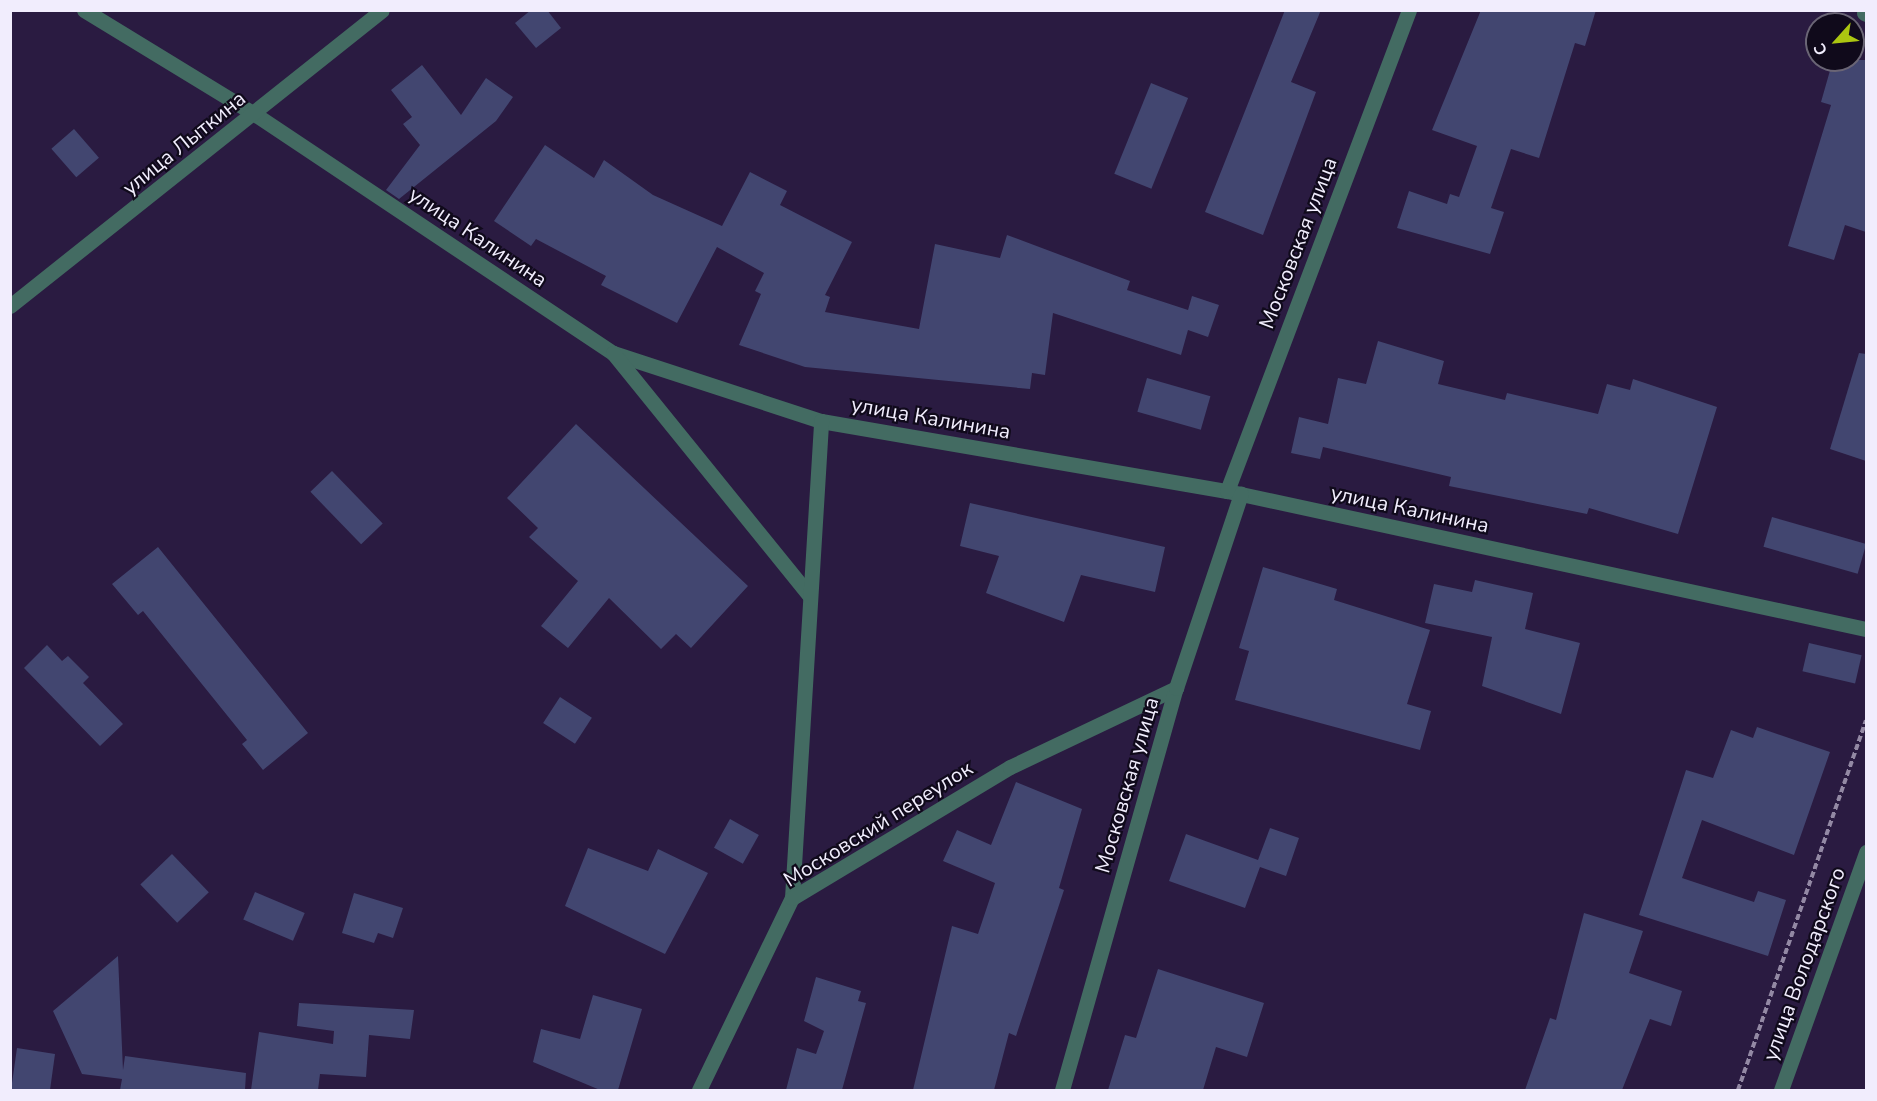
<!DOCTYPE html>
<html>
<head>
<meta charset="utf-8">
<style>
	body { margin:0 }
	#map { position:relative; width:1877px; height:1101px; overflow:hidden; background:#2a1b41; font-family:"Nunito Sans",sans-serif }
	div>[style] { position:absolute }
	.building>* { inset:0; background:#424670; transform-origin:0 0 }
	.path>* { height:4px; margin-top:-2px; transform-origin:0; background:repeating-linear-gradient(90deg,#9389a4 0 6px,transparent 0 9px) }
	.minor>* { height:15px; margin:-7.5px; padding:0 7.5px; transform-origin:7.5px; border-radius:7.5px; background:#436b62 }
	span { translate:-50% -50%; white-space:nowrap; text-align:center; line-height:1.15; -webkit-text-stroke:4.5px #100a1b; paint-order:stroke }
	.street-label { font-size:21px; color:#f1edfd }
	.frame { position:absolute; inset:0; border:12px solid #f1edfd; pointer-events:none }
	.north { position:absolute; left:1805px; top:12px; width:60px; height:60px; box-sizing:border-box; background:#100a1b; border:2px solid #6a6575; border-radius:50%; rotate:243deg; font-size:16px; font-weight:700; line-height:24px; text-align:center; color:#f1edfd }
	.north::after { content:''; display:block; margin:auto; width:21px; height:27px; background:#acc611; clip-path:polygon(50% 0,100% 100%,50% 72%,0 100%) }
</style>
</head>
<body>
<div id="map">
	<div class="building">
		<i style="clip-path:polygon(531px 10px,547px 10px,561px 28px,536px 48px,515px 23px)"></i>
		<i style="clip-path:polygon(1285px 10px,1321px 10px,1291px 82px,1316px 92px,1263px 235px,1205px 212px)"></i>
		<i style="clip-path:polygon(1481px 10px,1596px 10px,1585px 46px,1575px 43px,1539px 158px,1511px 149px,1491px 208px,1504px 212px,1490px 254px,1397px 228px,1409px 191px,1447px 204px,1450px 194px,1459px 197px,1477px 146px,1432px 130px)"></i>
		<i style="clip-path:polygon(1833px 60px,1866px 60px,1866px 232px,1845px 225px,1834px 260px,1788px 246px,1831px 105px,1821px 102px)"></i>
		<i style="clip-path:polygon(422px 65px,461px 115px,486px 78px,513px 97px,496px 121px,399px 199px,386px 190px,420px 145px,403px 124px,412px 117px,391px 90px)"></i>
		<i style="left:1151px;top:83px;width:40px;height:98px;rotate:22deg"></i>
		<i style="left:74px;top:129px;width:38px;height:30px;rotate:49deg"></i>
		<i style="clip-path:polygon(545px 145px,594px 178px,604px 160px,653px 195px,722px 226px,750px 172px,787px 191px,780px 205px,852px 242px,825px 295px,830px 297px,825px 312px,919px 329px,935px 244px,1000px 258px,1007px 235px,1130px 281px,1127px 290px,1188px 310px,1192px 296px,1219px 305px,1208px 337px,1188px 330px,1181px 355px,1053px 313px,1045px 375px,1032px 373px,1030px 389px,805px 367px,739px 345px,761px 294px,755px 291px,764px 273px,717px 247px,677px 323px,601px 285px,606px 276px,536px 239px,531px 246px,494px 221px)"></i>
		<i style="clip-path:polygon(1378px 341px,1444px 361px,1438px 384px,1505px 400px,1507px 393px,1598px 414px,1607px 384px,1630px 390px,1633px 379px,1717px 407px,1678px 534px,1589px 508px,1587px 514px,1449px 486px,1451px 477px,1323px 447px,1320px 459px,1291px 453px,1299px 417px,1328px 424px,1338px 378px,1366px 384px)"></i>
		<i style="clip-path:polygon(1859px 353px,1866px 354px,1866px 461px,1830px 449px)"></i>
		<i style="left:1147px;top:378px;width:66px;height:35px;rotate:16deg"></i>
		<i style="clip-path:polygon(576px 424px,748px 586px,691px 648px,676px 634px,661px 649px,609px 598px,568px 648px,541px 626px,578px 581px,529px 537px,538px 528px,507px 498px)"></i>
		<i style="left:332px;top:471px;width:73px;height:30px;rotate:46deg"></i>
		<i style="clip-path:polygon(970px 503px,1165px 547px,1155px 592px,1081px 575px,1064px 622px,986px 593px,999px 556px,960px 546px)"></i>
		<i style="left:1772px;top:517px;width:98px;height:31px;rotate:16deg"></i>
		<i style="clip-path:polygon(158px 547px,308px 733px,263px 770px,242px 744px,247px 740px,143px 611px,138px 615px,112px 584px)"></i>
		<i style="clip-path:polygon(1263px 567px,1337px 589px,1334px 600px,1430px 630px,1407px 704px,1431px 711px,1420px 750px,1235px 700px,1249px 651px,1239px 648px)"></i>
		<i style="clip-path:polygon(1475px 580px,1533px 593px,1525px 629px,1580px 643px,1561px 714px,1482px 686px,1492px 637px,1425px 623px,1434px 584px,1472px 592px)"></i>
		<i style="left:1809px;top:643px;width:54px;height:29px;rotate:13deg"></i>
		<i style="clip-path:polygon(47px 645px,62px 661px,68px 656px,89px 677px,83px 683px,123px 724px,100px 746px,24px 668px)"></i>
		<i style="left:560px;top:697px;width:38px;height:31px;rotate:33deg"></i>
		<i style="clip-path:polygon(1757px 727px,1830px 752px,1794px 855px,1702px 820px,1682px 878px,1754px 902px,1758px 891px,1786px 900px,1768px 956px,1639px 915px,1686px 770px,1713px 778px,1731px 730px,1753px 738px)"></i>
		<i style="clip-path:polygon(1016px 782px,1082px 809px,1059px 888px,1064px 890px,1016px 1036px,1009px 1033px,994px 1090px,913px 1090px,952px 926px,978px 934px,995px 883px,943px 861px,957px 830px,991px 845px)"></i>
		<i style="left:730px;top:819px;width:33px;height:33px;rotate:29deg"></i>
		<i style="clip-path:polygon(1270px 828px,1299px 838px,1286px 876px,1260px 867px,1245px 908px,1169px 881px,1186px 834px,1258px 860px)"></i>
		<i style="clip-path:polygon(588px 848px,648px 871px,658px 849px,708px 873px,665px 954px,565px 906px)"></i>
		<i style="left:172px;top:854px;width:53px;height:44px;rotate:46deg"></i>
		<i style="left:255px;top:892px;width:54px;height:30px;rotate:23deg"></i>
		<i style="clip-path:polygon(354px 893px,403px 908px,393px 938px,378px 933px,374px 943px,342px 933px)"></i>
		<i style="clip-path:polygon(1584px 913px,1643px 931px,1629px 973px,1682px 991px,1671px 1026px,1650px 1019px,1622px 1090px,1525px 1090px,1550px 1018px,1556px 1020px)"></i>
		<i style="clip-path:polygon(118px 956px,123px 1070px,125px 1056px,246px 1073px,245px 1090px,120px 1090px,122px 1079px,82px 1074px,53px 1011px)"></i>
		<i style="clip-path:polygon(1158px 969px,1264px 1003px,1247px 1057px,1216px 1047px,1203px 1090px,1108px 1090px,1125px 1035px,1136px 1038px)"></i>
		<i style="clip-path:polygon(816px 977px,861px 991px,858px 1001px,866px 1003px,842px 1090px,786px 1090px,797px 1048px,816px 1054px,824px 1031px,804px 1021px)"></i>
		<i style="clip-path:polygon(593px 995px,642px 1009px,618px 1090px,600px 1090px,533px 1062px,541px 1029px,580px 1039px)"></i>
		<i style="clip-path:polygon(299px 1003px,414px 1010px,410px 1039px,369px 1035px,366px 1077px,320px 1074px,318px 1090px,251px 1090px,259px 1032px,333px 1044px,334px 1031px,297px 1026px)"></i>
		<i style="clip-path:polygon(17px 1048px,55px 1054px,50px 1090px,11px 1090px)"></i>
	</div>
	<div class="path">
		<i style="left:1738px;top:1090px;width:391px;rotate:-70.9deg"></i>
	</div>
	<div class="minor">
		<i style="left:84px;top:10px;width:198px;rotate:31.4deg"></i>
		<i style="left:253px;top:113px;width:433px;rotate:33.7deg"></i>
		<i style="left:613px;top:353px;width:219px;rotate:18.1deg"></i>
		<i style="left:821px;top:421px;width:412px;rotate:9.8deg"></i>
		<i style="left:1227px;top:491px;width:654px;rotate:12.19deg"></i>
		<i style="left:1864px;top:13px;width:2px;rotate:27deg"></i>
		<i style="left:10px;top:306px;width:475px;rotate:-38.5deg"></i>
		<i style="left:613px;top:353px;width:313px;rotate:51deg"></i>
		<i style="left:1227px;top:491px;width:514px;rotate:-69.27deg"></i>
		<i style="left:792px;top:898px;width:478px;rotate:-86.5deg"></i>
		<i style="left:699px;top:1090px;width:213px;rotate:-64.2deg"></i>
		<i style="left:792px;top:898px;width:254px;rotate:-31deg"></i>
		<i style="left:1010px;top:767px;width:184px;rotate:-25.4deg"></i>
		<i style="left:1062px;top:1090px;width:418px;rotate:-74.2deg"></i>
		<i style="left:1176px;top:688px;width:205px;rotate:-71.5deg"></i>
		<i style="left:1781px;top:1090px;width:253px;rotate:-70.3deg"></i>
	</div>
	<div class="street-label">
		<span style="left:184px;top:143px;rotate:-39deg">улица Лыткина</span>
		<span style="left:478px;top:237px;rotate:34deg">улица Калинина</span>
		<span style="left:1298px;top:243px;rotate:-69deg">Московская улица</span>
		<span style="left:931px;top:418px;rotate:10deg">улица Калинина</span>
		<span style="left:1410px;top:509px;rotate:12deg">улица Калинина</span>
		<span style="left:1127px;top:785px;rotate:-74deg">Московская улица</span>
		<span style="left:878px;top:824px;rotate:-32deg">Московский переулок</span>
		<span style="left:1804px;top:964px;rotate:-70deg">улица Володарского</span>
	</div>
	<div class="frame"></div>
	<div class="north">С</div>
</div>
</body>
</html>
